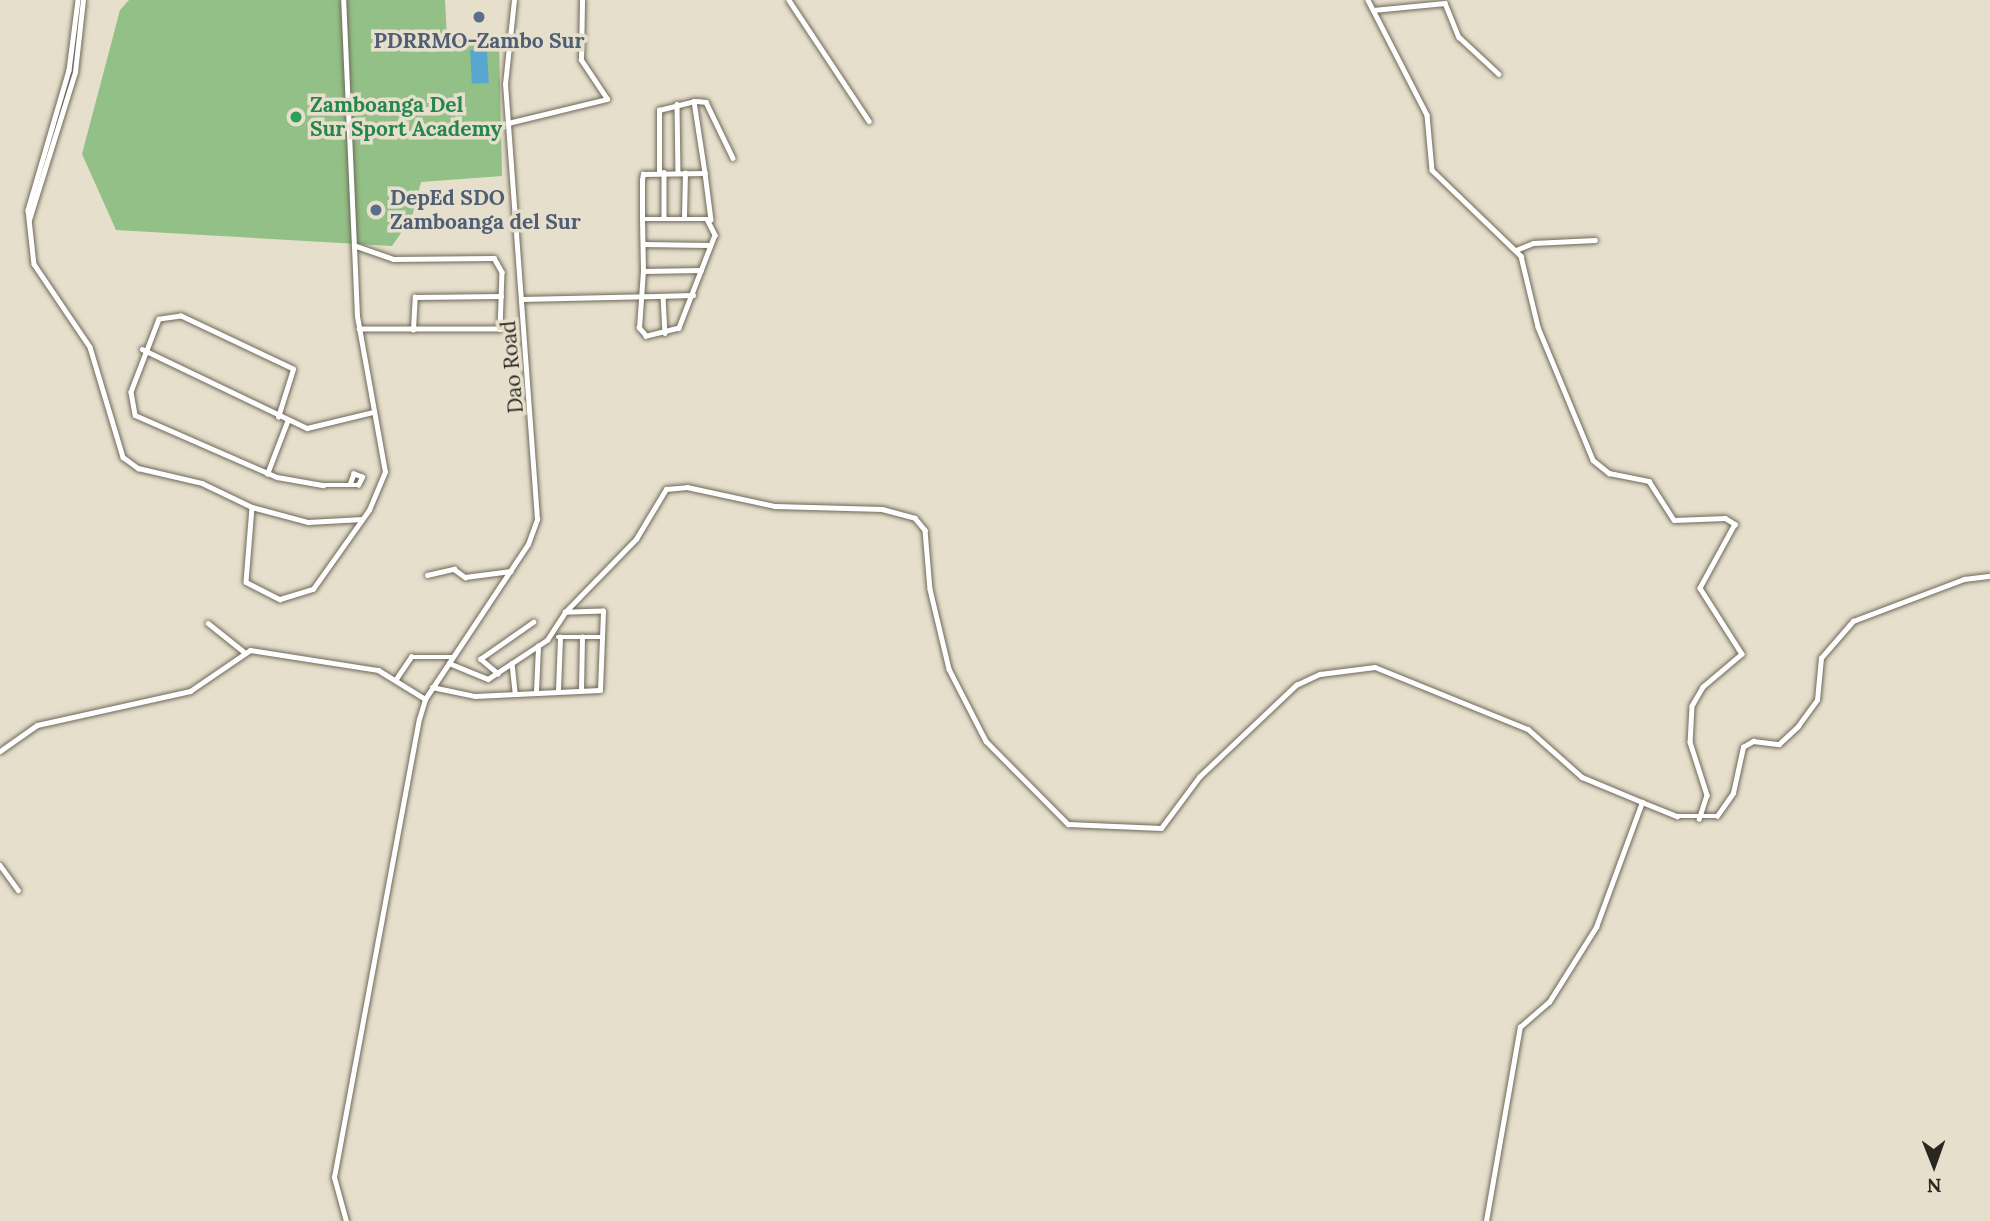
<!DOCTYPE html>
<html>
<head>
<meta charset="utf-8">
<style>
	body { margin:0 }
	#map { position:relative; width:1990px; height:1221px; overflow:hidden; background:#e6dfcc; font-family:Lora,serif }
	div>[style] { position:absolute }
	.green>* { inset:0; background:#92c086 }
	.water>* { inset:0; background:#58a7d0; transform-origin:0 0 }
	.roads { filter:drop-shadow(0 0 2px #6e6858) drop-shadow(0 0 2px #6e6858) }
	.minor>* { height:4.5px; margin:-2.25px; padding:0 2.25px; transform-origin:2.25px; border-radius:2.25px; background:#fff }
	.tertiary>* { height:5px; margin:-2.5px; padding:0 2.5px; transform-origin:2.5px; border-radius:2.5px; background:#fff }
	.dots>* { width:19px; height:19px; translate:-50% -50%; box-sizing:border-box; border:4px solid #e6dfcc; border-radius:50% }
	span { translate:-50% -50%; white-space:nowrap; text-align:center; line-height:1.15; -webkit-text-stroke:7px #e6dfcc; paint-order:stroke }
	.service-label { font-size:21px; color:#4e5e75; font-weight:700 }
	.left { translate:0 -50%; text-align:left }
	.leisure-label { font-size:21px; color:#27864d; font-weight:700 }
	.street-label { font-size:21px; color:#292720 }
	.north { position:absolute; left:1899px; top:1130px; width:70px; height:70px; -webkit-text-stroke:5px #e6dfcc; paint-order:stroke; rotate:179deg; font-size:19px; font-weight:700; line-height:28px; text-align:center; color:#292720 }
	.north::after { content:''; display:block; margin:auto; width:24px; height:32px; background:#292720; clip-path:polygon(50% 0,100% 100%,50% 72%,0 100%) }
</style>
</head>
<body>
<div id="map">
	<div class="green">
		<i style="clip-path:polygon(129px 0,445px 0,447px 40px,499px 38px,502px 176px,421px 182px,412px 217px,392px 246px,116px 230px,82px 154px,120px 10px)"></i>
	</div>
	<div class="water">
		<i style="left:487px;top:49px;width:34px;height:17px;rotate:87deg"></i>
	</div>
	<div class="roads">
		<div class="minor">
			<i style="left:78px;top:0;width:71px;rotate:97.3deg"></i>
			<i style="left:69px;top:70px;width:146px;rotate:106.3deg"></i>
			<i style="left:28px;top:210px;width:54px;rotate:83.7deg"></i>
			<i style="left:34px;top:264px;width:100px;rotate:56deg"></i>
			<i style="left:90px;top:347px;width:115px;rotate:73.3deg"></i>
			<i style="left:123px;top:457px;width:19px;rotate:36deg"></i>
			<i style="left:138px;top:468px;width:66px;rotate:13.2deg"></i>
			<i style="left:202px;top:483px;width:55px;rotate:25.6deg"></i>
			<i style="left:252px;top:507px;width:75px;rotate:94.6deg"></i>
			<i style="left:246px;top:582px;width:38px;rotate:27deg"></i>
			<i style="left:280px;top:599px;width:34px;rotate:-17deg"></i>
			<i style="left:313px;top:589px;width:97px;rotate:-54.7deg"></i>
			<i style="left:369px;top:510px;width:41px;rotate:-67.2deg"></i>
			<i style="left:385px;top:472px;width:158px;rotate:-100.2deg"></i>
			<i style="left:357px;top:316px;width:316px;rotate:-92.5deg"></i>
			<i style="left:789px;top:0;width:145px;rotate:56.5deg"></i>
			<i style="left:1368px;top:0;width:129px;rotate:62.8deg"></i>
			<i style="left:1427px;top:115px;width:55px;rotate:84.8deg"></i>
			<i style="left:1432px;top:170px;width:124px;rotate:44deg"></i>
			<i style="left:1521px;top:256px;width:73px;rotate:76.5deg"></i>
			<i style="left:1538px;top:327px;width:144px;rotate:67.5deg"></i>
			<i style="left:1593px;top:460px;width:21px;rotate:39deg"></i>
			<i style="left:1609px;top:473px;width:41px;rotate:11.3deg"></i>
			<i style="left:1649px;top:481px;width:46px;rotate:57.3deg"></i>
			<i style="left:1674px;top:520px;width:51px;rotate:-2.2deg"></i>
			<i style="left:1725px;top:518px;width:12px;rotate:31deg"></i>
			<i style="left:1735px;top:524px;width:73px;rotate:118.7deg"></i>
			<i style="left:1700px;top:588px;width:78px;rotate:57.5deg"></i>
			<i style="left:1742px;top:654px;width:51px;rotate:139.8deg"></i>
			<i style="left:1703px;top:687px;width:22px;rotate:120deg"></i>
			<i style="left:1692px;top:706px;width:36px;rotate:93deg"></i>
			<i style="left:1690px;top:742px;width:56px;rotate:72.2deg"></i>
			<i style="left:1707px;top:795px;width:25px;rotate:108deg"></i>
			<i style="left:1373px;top:10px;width:72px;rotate:-5.6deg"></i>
			<i style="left:1445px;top:3px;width:37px;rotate:68deg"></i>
			<i style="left:1459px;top:37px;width:54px;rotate:42.8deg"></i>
			<i style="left:697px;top:101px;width:9px;rotate:6deg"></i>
			<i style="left:706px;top:102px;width:62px;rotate:64.3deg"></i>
			<i style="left:677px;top:104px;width:69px;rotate:89.2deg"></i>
			<i style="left:508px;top:123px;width:102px;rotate:-13.6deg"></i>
			<i style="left:607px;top:99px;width:47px;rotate:-123.7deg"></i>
			<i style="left:581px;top:60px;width:60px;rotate:-89deg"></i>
			<i style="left:659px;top:172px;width:62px;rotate:-90deg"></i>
			<i style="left:659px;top:110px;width:36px;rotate:-14deg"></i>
			<i style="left:694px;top:101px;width:73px;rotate:81.3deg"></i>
			<i style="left:664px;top:172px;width:46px;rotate:90deg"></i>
			<i style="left:684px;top:217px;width:44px;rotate:-88.7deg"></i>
			<i style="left:642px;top:219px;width:65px"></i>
			<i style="left:707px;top:219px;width:18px;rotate:63deg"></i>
			<i style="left:715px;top:235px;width:100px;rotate:111.2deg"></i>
			<i style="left:679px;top:328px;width:34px;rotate:166deg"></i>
			<i style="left:646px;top:336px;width:11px;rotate:-131deg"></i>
			<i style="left:639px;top:328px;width:57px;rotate:-86deg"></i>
			<i style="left:643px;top:271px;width:52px;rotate:-91.1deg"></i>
			<i style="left:642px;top:219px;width:39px;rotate:-90deg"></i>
			<i style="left:642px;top:180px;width:6px;rotate:-81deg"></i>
			<i style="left:643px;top:174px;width:62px;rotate:-0.9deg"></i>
			<i style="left:705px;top:173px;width:47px;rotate:82.7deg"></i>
			<i style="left:29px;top:220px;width:155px;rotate:-72.7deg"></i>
			<i style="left:75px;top:72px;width:72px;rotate:-83.7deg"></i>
			<i style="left:643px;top:244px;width:66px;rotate:0.9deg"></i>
			<i style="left:356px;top:246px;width:39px;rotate:19deg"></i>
			<i style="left:393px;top:259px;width:101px;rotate:-0.6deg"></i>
			<i style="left:494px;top:258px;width:16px;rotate:60deg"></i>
			<i style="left:502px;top:272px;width:57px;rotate:92deg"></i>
			<i style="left:500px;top:329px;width:141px;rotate:180deg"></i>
			<i style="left:1516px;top:250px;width:18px;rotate:-22deg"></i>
			<i style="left:1533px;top:243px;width:62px;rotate:-2.8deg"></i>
			<i style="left:643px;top:271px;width:58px;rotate:-1deg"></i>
			<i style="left:663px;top:296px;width:37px;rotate:87deg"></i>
			<i style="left:521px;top:299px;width:172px;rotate:-1.3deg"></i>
			<i style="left:413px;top:330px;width:33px;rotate:-87deg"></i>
			<i style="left:415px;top:297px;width:86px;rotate:-0.7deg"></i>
			<i style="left:142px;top:349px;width:183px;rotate:25.6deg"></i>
			<i style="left:307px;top:428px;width:68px;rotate:-13.6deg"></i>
			<i style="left:278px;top:417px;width:50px;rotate:-72.6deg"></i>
			<i style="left:293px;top:369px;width:124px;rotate:-154.7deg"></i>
			<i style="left:181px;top:316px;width:22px;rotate:172deg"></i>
			<i style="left:159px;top:319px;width:78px;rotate:111deg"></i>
			<i style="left:131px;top:392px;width:23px;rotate:80deg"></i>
			<i style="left:135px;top:415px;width:155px;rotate:23.6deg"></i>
			<i style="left:277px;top:477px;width:47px;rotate:9.9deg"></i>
			<i style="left:323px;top:485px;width:35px"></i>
			<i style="left:358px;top:485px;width:9px;rotate:-63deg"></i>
			<i style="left:362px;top:477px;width:9px;rotate:-159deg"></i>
			<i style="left:354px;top:474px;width:9px;rotate:111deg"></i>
			<i style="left:267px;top:474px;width:56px;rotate:-69deg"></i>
			<i style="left:252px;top:507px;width:58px;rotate:15deg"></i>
			<i style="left:308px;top:522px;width:54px;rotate:-3.2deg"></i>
			<i style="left:427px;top:575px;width:28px;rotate:-13deg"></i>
			<i style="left:454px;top:569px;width:14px;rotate:36deg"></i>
			<i style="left:465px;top:577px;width:46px;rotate:-7.4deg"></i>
			<i style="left:208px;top:623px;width:45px;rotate:38.7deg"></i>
			<i style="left:558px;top:637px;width:45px"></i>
			<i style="left:449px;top:663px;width:42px;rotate:22.3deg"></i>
			<i style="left:488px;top:679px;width:71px;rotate:-33.5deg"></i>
			<i style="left:547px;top:640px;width:33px;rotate:-57deg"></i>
			<i style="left:565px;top:612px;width:102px;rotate:-45.8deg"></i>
			<i style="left:636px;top:539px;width:58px;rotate:-59deg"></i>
			<i style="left:666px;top:489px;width:21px;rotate:-5deg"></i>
			<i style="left:687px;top:487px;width:90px;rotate:12.2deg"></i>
			<i style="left:775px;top:506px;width:107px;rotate:1.6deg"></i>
			<i style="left:882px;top:509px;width:34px;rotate:15deg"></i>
			<i style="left:915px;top:518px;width:16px;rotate:50deg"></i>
			<i style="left:925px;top:530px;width:59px;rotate:85.2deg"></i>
			<i style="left:930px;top:589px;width:82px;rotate:76.6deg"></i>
			<i style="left:949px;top:669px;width:81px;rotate:62.8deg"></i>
			<i style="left:986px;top:741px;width:117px;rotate:45.3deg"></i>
			<i style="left:1068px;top:824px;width:93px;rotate:2.5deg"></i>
			<i style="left:1161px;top:828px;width:64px;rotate:-53.3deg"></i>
			<i style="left:1199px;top:777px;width:134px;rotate:-43.5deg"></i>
			<i style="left:1296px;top:685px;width:26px;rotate:-25deg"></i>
			<i style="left:1320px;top:674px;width:55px;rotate:-7.3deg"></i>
			<i style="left:1375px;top:667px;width:165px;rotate:22.1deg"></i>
			<i style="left:1528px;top:729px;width:72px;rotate:41.6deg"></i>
			<i style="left:1582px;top:777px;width:65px;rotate:22.6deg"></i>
			<i style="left:512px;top:663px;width:30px;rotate:84deg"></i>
			<i style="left:498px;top:674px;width:23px;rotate:-140deg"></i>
			<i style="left:480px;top:659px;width:65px;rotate:-34.9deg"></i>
			<i style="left:396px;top:679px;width:27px;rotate:-56deg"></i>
			<i style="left:411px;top:657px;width:42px"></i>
			<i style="left:432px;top:687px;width:44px;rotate:11.8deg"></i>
			<i style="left:475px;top:696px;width:125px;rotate:-2.7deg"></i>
			<i style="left:600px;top:690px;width:79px;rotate:-87.8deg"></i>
			<i style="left:603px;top:611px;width:38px;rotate:178deg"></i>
			<i style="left:558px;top:690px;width:53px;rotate:-87.8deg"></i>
			<i style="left:581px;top:690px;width:53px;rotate:-88.9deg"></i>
			<i style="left:536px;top:692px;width:46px;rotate:-87.5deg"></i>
			<i style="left:0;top:865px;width:31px;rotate:54deg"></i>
			<i style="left:1486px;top:1221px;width:197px;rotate:-80.1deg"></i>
			<i style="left:1520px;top:1027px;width:38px;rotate:-41deg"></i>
			<i style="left:1549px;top:1002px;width:89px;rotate:-57.9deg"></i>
			<i style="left:1596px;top:927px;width:133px;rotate:-69.8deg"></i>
			<i style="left:1642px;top:802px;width:38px;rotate:22deg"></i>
			<i style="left:1677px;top:816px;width:40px"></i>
			<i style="left:1717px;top:816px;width:28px;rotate:-55deg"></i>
			<i style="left:1733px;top:793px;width:47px;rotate:-77.7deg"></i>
			<i style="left:1743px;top:747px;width:12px;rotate:-31deg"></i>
			<i style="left:1753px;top:741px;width:26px;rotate:7deg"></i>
			<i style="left:1779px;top:744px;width:26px;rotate:-43deg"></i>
			<i style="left:1798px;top:726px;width:32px;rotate:-54deg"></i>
			<i style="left:1817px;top:700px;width:42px;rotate:-84.6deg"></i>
			<i style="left:1821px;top:658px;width:49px;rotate:-49.1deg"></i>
			<i style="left:1853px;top:621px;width:119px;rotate:-20.7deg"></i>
			<i style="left:1964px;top:579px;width:26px;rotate:-7deg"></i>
		</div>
		<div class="tertiary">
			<i style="left:0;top:751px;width:45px;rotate:-35.1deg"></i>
			<i style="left:37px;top:725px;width:157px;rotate:-12.5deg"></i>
			<i style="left:190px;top:691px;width:73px;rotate:-34.3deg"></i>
			<i style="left:250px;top:650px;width:130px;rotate:8.9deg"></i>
			<i style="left:378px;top:670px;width:55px;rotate:31.7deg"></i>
			<i style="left:346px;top:1221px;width:46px;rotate:-105.3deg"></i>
			<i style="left:334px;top:1177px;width:466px;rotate:-79.5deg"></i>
			<i style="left:419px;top:719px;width:21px;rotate:-73deg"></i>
			<i style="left:425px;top:699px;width:186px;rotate:-56.4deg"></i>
			<i style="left:528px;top:544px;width:27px;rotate:-70deg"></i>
			<i style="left:537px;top:519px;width:436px;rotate:-94.2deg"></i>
			<i style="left:505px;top:84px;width:84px;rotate:-83.9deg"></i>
		</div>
	</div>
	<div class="dots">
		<i style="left:479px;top:17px;background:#5c6f8a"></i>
		<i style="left:296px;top:117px;background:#2e9e5b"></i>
		<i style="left:376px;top:210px;background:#5c6f8a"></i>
	</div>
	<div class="service-label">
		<span style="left:479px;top:41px">PDRRMO-Zambo Sur</span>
		<span class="left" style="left:390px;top:210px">DepEd SDO<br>Zamboanga del Sur</span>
	</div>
	<div class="leisure-label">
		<span class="left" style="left:310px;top:117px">Zamboanga Del<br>Sur Sport Academy</span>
	</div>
	<div class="street-label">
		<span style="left:512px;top:367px;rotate:-95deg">Dao Road</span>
	</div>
	<div class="north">N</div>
</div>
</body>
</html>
